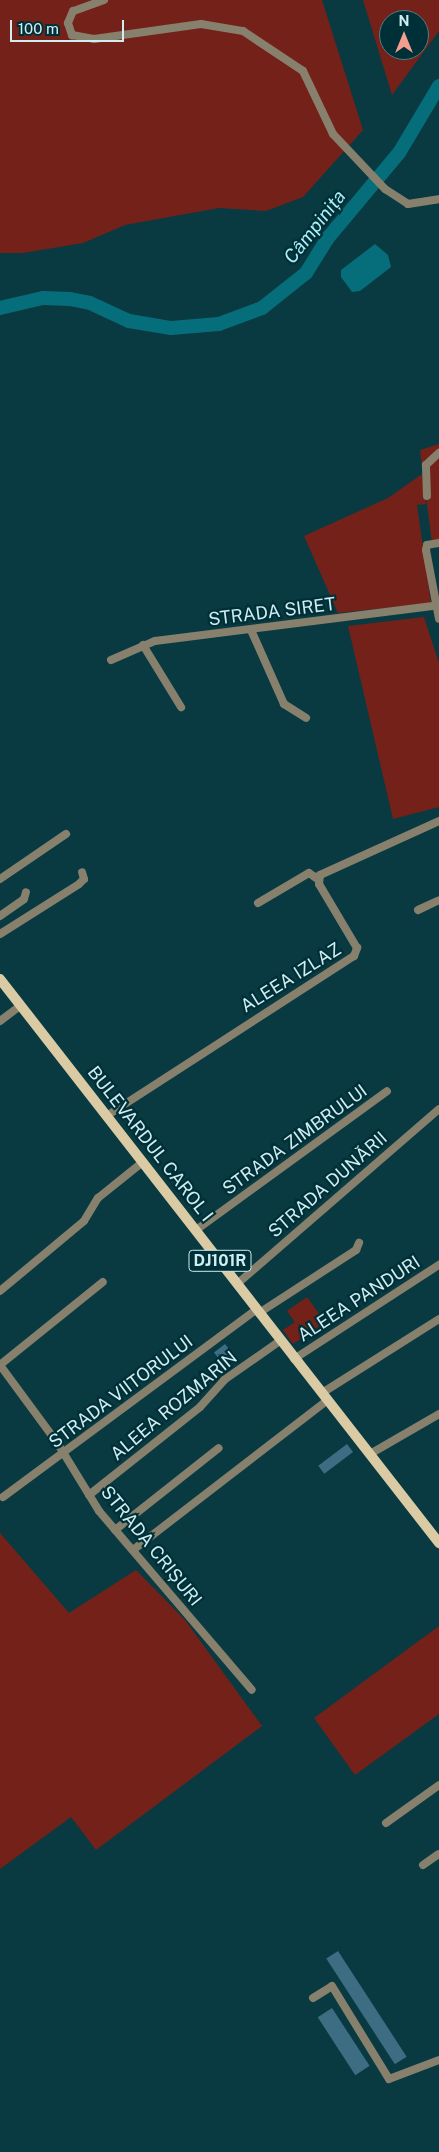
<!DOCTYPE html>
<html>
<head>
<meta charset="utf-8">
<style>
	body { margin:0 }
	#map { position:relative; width:439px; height:2152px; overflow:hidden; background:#093a41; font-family:"Public Sans",sans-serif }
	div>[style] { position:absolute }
	.green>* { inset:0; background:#74211a }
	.water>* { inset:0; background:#066e7b }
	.river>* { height:14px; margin:-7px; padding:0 7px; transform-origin:7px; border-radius:7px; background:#066e7b }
	.building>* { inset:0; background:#3c6d83; transform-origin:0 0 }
	.minor>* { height:8px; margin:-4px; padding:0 4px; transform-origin:4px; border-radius:4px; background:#87806d }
	.major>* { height:10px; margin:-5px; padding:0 5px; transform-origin:5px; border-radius:5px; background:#dbcba5 }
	span { translate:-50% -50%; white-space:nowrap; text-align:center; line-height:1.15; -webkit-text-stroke:4.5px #003037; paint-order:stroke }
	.shield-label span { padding:1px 4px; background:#003037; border:1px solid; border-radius:4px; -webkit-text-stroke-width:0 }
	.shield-label { font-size:16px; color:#cfedf2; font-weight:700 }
	.street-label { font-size:18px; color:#cfedf2 }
	.water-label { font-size:19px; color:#aceefa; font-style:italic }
	.north { position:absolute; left:379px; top:10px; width:50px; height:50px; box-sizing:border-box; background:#003037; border:1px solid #537c82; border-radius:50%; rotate:0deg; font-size:14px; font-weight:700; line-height:20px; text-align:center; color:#cfedf2 }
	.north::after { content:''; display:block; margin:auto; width:18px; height:22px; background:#f59d8f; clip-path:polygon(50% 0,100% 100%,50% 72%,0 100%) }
	.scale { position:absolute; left:10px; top:20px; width:114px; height:22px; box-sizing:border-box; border:2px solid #cfedf2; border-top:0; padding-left:6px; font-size:15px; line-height:18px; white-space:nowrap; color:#cfedf2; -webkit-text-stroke:4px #003037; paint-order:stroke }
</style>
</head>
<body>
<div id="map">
	<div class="green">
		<i style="clip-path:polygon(0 0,322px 0,363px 130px,303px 197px,266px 211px,219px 208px,125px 225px,83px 243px,23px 253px,0 253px)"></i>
		<i style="clip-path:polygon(evenodd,363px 0,439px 0,439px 31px,392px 95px,363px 0,389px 20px,419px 20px,419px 50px,389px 50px,389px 20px)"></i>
		<i style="clip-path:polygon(439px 444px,439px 543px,432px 543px,420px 450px)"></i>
		<i style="clip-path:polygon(422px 474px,426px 504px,417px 505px,431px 603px,338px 613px,304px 536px,388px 498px)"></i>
		<i style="clip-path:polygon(424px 617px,439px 663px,439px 807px,393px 819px,348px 626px)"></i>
		<i style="clip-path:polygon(307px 1297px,325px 1322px,293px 1344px,283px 1330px,295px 1322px,287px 1311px)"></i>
		<i style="clip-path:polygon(0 1533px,69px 1613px,136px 1570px,185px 1620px,262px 1726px,96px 1850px,71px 1817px,0 1869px)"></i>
		<i style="clip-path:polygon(439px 1626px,439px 1714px,355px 1775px,314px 1718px)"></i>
	</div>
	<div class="water">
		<i style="clip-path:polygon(375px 244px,388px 255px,391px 267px,360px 291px,352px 292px,341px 277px,341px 270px)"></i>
	</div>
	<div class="river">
		<i style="left:0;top:308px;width:44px;rotate:-13.1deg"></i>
		<i style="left:43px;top:298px;width:27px;rotate:2deg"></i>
		<i style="left:70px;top:299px;width:20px;rotate:11deg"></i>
		<i style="left:90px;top:303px;width:43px;rotate:24.8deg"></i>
		<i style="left:129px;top:321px;width:43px;rotate:9.5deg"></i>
		<i style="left:171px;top:328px;width:48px;rotate:-4.8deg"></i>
		<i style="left:219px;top:324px;width:46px;rotate:-20.4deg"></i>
		<i style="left:262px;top:308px;width:56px;rotate:-38.5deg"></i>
		<i style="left:306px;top:273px;width:40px;rotate:-58deg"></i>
		<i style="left:327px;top:239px;width:112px;rotate:-50.1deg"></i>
		<i style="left:399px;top:153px;width:78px;rotate:-59.2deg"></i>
	</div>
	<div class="building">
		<i style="left:225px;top:1344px;width:16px;height:14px;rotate:52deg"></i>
		<i style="left:347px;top:1444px;width:10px;height:36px;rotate:53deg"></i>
		<i style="left:338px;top:1951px;width:126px;height:14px;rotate:57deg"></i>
		<i style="left:332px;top:2008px;width:69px;height:17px;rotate:57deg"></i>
	</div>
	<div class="minor">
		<i style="left:104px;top:0;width:33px;rotate:160deg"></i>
		<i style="left:73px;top:11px;width:13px;rotate:113deg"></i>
		<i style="left:68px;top:23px;width:13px;rotate:72deg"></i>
		<i style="left:72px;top:35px;width:22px;rotate:10deg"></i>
		<i style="left:94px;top:39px;width:108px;rotate:-8deg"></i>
		<i style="left:201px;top:24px;width:43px;rotate:9.5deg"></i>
		<i style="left:243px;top:31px;width:72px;rotate:33.7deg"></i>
		<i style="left:303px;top:71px;width:70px;rotate:64.5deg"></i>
		<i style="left:333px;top:134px;width:76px;rotate:46.6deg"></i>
		<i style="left:385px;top:189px;width:27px;rotate:33deg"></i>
		<i style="left:408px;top:204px;width:31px;rotate:-9deg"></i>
		<i style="left:427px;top:496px;width:31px;rotate:-92deg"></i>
		<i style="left:426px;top:465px;width:18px;rotate:-43deg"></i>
		<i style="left:439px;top:543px;width:12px;rotate:171deg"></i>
		<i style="left:427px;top:545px;width:5px;rotate:101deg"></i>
		<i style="left:426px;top:550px;width:70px;rotate:79.3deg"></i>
		<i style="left:251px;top:630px;width:81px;rotate:66deg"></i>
		<i style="left:284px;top:704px;width:26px;rotate:32deg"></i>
		<i style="left:143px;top:645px;width:73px;rotate:58.5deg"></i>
		<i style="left:111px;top:660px;width:48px;rotate:-23.4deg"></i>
		<i style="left:155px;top:641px;width:286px;rotate:-7.2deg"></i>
		<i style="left:0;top:879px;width:80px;rotate:-34.3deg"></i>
		<i style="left:258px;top:903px;width:59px;rotate:-30.5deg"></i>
		<i style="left:309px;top:873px;width:12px;rotate:35deg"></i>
		<i style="left:418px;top:910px;width:23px;rotate:-25deg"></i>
		<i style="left:0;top:916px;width:29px;rotate:-35deg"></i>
		<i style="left:24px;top:899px;width:7px;rotate:-74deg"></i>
		<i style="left:0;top:934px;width:93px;rotate:-32.3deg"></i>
		<i style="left:79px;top:884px;width:7px;rotate:-45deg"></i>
		<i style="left:84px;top:879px;width:7px;rotate:-106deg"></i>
		<i style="left:0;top:1021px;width:26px;rotate:-37deg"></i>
		<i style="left:108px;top:1115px;width:293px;rotate:-32.9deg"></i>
		<i style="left:354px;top:956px;width:9px;rotate:-69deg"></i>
		<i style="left:357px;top:948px;width:74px;rotate:-120.7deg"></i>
		<i style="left:319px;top:884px;width:9px;rotate:-84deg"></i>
		<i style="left:320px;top:875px;width:131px;rotate:-24.4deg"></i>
		<i style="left:196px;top:1230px;width:236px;rotate:-36deg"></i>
		<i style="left:237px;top:1284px;width:267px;rotate:-40.9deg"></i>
		<i style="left:0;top:1291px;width:109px;rotate:-39.8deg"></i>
		<i style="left:84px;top:1221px;width:27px;rotate:-59deg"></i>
		<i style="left:98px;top:1198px;width:58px;rotate:-38.7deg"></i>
		<i style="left:259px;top:1313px;width:116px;rotate:-33deg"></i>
		<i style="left:356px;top:1250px;width:8px;rotate:-67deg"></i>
		<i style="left:294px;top:1359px;width:173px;rotate:-33deg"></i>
		<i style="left:0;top:1365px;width:98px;rotate:53.7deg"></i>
		<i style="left:58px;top:1444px;width:79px;rotate:58.5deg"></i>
		<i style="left:99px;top:1511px;width:235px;rotate:49.5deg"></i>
		<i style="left:0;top:1365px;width:132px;rotate:-38.9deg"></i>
		<i style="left:322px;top:1393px;width:138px;rotate:-32.3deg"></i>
		<i style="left:370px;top:1454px;width:80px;rotate:-30.1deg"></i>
		<i style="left:89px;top:1495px;width:142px;rotate:-38.4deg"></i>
		<i style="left:200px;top:1407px;width:36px;rotate:-48deg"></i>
		<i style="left:224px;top:1380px;width:68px;rotate:-34.9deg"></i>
		<i style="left:3px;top:1497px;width:315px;rotate:-36.5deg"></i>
		<i style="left:115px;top:1530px;width:132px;rotate:-38.3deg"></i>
		<i style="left:133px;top:1550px;width:246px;rotate:-37.6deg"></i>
		<i style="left:386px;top:1823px;width:65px;rotate:-35.6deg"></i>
		<i style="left:423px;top:1865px;width:19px;rotate:-35deg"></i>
		<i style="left:313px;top:1998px;width:22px;rotate:-32deg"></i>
		<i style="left:332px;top:1986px;width:109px;rotate:58.5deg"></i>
		<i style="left:389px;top:2079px;width:53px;rotate:-20.8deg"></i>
	</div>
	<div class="major">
		<i style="left:0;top:979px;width:715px;rotate:52.1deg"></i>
	</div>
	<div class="shield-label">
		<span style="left:220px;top:1261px">DJ101R</span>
	</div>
	<div class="street-label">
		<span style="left:272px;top:612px;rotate:-7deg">STRADA SIRET</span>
		<span style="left:291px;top:978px;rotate:-32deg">ALEEA IZLAZ</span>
		<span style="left:295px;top:1140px;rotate:-36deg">STRADA ZIMBRULUI</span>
		<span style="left:150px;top:1144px;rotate:52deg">BULEVARDUL CAROL I</span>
		<span style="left:328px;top:1185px;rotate:-41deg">STRADA DUNĂRII</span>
		<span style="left:359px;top:1299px;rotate:-33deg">ALEEA PANDURI</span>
		<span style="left:121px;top:1392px;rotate:-37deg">STRADA VIITORULUI</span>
		<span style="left:174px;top:1406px;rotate:-40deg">ALEEA ROZMARIN</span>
		<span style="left:151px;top:1546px;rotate:51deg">STRADA CRIȘURI</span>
	</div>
	<div class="water-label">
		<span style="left:315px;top:227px;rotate:-52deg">Câmpinița</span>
	</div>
	<div class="north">N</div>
	<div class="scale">100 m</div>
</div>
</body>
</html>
